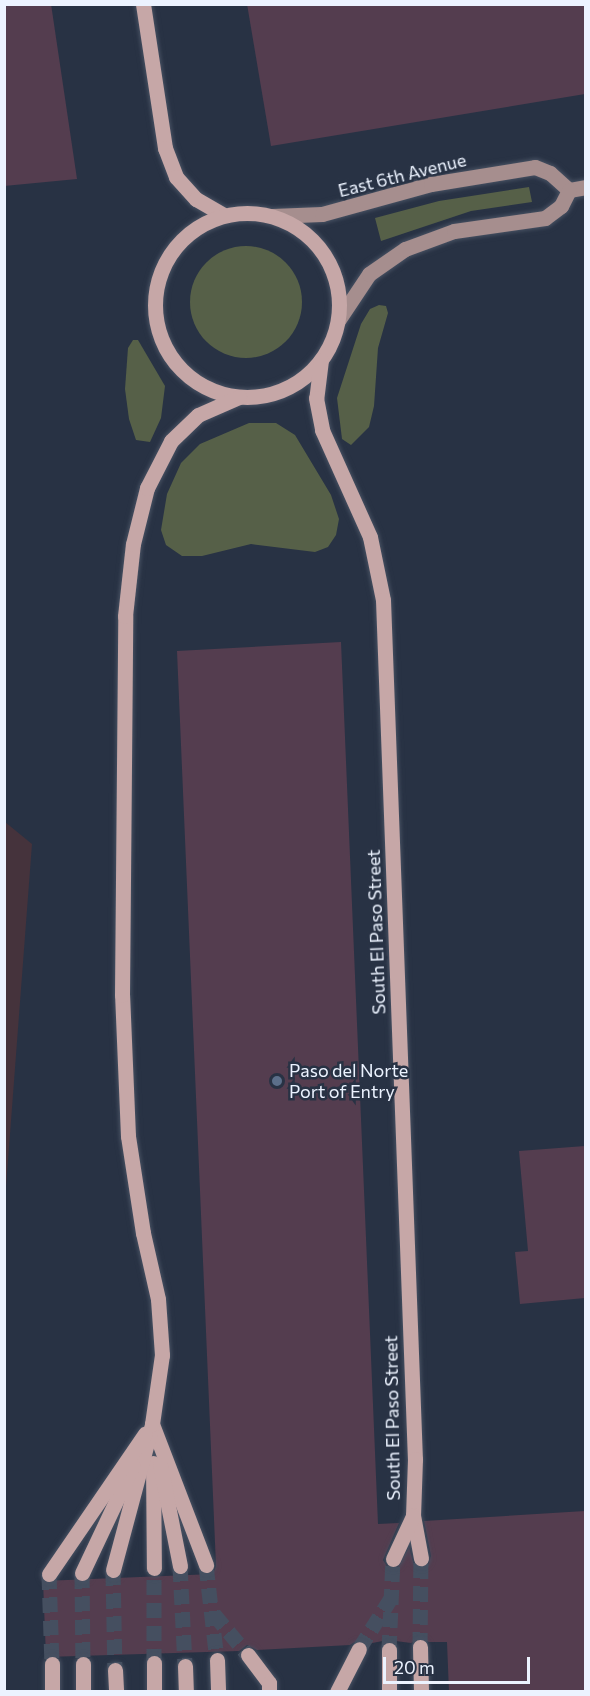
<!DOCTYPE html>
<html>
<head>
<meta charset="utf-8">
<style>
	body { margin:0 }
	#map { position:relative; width:590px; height:1696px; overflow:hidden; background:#283244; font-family:Commissioner,sans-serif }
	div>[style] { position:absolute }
	.industrial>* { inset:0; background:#45333c }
	.green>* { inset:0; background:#566048 }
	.round { border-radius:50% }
	.building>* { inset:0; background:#543d4f }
	.primary-tunnel>* { height:15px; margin-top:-7.5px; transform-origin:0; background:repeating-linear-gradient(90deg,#454f60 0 15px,transparent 0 23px) }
	.roads { filter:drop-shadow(0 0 2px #475162) drop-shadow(0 0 2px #475162) }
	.secondary>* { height:15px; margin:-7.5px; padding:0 7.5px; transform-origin:7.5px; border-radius:7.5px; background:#a68e8e }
	.primary>* { height:15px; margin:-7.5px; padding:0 7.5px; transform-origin:7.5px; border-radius:7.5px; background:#c6a7a7 }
	.primary>.ring { margin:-7.5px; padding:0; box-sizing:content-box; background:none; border:15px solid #c6a7a7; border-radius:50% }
	.dots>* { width:16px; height:16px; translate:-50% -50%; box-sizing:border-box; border:3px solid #283244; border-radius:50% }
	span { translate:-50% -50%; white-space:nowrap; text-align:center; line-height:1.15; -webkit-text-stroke:5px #283244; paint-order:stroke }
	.street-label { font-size:18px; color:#ecf3ff }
	.poi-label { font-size:18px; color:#ecf3ff }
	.left { translate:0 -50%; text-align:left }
	.frame { position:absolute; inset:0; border:6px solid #ecf3ff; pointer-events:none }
	.scale { position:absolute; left:383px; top:1657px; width:147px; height:27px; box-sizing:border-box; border:3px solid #ecf3ff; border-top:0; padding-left:8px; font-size:18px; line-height:21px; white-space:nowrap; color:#ecf3ff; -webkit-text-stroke:4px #283244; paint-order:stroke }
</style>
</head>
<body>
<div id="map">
	<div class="industrial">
		<i style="clip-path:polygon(5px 822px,32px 844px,5px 1200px)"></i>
	</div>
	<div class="green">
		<i style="clip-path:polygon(529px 187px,532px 202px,471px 211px,381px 241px,375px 218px,439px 201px)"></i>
		<i class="round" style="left:190px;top:246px;width:112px;height:112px"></i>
		<i style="clip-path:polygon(379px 305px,386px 306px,388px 313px,378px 348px,374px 406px,369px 427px,351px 445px,342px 439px,337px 398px,361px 324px,370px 309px)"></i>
		<i style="clip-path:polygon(133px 340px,138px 340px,165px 386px,161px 418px,150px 442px,136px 440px,129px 419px,125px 389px,128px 348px)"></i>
		<i style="clip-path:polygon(249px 423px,276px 423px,295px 435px,331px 495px,339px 519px,336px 535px,328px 547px,315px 552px,251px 544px,202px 556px,182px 556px,166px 545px,161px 530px,167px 494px,181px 463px,200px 444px)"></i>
	</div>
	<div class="building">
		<i style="clip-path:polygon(4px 4px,51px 4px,77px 179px,4px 186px)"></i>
		<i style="clip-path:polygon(247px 4px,585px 4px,585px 94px,271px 146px)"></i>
		<i style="clip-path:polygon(341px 642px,378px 1524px,399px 1523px,383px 1560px,388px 1568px,398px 1567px,409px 1547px,414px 1565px,428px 1565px,431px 1556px,424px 1521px,585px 1511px,585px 1692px,449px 1692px,447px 1642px,429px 1642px,420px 1637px,411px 1643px,388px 1640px,367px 1644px,359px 1639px,350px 1645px,257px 1650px,247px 1645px,239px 1651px,46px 1657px,43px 1581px,213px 1574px,216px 1566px,177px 651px)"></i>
		<i style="clip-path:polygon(585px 1146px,585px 1298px,520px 1304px,515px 1252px,528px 1251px,519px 1151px)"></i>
	</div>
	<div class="primary-tunnel">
		<i style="left:206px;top:1565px;width:96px;rotate:83.4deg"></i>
		<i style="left:180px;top:1566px;width:100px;rotate:87.1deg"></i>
		<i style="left:113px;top:1570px;width:100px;rotate:88.9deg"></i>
		<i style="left:82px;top:1573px;width:91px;rotate:89.4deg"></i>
		<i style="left:49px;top:1574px;width:90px;rotate:88.1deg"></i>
		<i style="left:214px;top:1614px;width:53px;rotate:50.3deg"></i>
		<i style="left:420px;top:1647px;width:89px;rotate:-89.4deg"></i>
		<i style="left:359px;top:1649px;width:60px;rotate:-57.9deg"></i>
		<i style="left:389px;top:1650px;width:91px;rotate:-87.5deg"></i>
		<i style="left:154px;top:1663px;width:95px;rotate:-90deg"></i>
	</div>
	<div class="roads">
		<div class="secondary">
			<i style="left:569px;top:190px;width:17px;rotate:-10deg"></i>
			<i style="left:272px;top:216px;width:50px;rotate:-2.3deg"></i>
			<i style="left:322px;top:214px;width:113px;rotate:-15.4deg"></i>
			<i style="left:431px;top:184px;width:105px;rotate:-9.3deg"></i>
			<i style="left:535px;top:167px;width:16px;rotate:22deg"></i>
			<i style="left:550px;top:173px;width:25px;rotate:42deg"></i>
			<i style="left:339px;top:319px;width:54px;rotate:-56.3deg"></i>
			<i style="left:369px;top:274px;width:44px;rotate:-34.8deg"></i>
			<i style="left:405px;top:249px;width:52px;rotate:-20.2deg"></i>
			<i style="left:454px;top:231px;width:92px;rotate:-8.1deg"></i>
			<i style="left:545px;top:218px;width:20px;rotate:-37deg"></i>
			<i style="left:561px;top:206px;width:18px;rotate:-63deg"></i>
		</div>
		<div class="primary">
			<i style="left:143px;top:4px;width:146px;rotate:81.3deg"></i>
			<i style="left:165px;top:148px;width:31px;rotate:69deg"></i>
			<i style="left:176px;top:177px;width:30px;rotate:48deg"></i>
			<i style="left:196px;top:199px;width:32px;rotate:30deg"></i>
			<i class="ring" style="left:155px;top:213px;width:169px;height:169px"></i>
			<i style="left:321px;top:360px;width:38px;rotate:97deg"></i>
			<i style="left:316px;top:398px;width:33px;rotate:79deg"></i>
			<i style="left:322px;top:430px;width:117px;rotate:65.8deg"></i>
			<i style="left:370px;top:537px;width:64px;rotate:78.3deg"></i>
			<i style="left:383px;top:600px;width:860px;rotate:87.87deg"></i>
			<i style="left:415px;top:1459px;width:56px;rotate:92deg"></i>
			<i style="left:413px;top:1515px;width:44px;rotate:79.5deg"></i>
			<i style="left:152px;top:1424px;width:151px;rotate:69deg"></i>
			<i style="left:153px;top:1463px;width:105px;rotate:89.5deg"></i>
			<i style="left:160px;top:1465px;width:103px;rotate:78.8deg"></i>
			<i style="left:393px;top:1559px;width:47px;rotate:-65.1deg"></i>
			<i style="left:113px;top:1570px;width:151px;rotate:-75deg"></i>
			<i style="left:152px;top:1424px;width:70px;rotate:-81.8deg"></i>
			<i style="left:162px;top:1355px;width:56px;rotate:-94.1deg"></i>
			<i style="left:158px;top:1299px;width:68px;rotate:-102.8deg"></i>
			<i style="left:143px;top:1233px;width:98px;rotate:-98.8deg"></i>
			<i style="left:128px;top:1136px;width:141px;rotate:-92.4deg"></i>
			<i style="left:122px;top:995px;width:379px;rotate:-89.5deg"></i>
			<i style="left:125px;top:616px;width:72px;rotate:-83.7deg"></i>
			<i style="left:133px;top:544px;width:58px;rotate:-76deg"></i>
			<i style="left:147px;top:488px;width:53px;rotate:-62.9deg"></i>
			<i style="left:171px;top:441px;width:37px;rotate:-44deg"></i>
			<i style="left:198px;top:415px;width:45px;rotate:-23.7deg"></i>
			<i style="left:82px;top:1573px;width:119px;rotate:-64.7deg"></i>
			<i style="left:49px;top:1574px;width:170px;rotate:-55.6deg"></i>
			<i style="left:420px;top:1647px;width:45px;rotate:88.7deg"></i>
			<i style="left:389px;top:1650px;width:42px;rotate:90deg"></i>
			<i style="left:248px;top:1655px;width:35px;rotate:53deg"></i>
			<i style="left:269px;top:1683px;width:9px;rotate:90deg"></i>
			<i style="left:217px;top:1660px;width:32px;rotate:88deg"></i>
			<i style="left:83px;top:1664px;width:28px;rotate:90deg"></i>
			<i style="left:185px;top:1666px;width:26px;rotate:88deg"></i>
			<i style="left:115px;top:1670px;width:22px;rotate:87deg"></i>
			<i style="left:52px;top:1692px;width:28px;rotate:-90deg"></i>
			<i style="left:154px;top:1692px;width:29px;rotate:-90deg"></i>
			<i style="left:337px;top:1692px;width:48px;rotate:-62.9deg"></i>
		</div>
	</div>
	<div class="dots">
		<i style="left:277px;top:1081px;background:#5c6f8a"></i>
	</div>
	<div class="street-label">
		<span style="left:402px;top:175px;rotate:-14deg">East 6th Avenue</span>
		<span style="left:376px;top:932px;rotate:-92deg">South El Paso Street</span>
		<span style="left:392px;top:1418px;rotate:-91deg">South El Paso Street</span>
	</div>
	<div class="poi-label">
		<span class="left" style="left:289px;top:1081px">Paso del Norte<br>Port of Entry</span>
	</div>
	<div class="frame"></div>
	<div class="scale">20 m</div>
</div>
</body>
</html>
